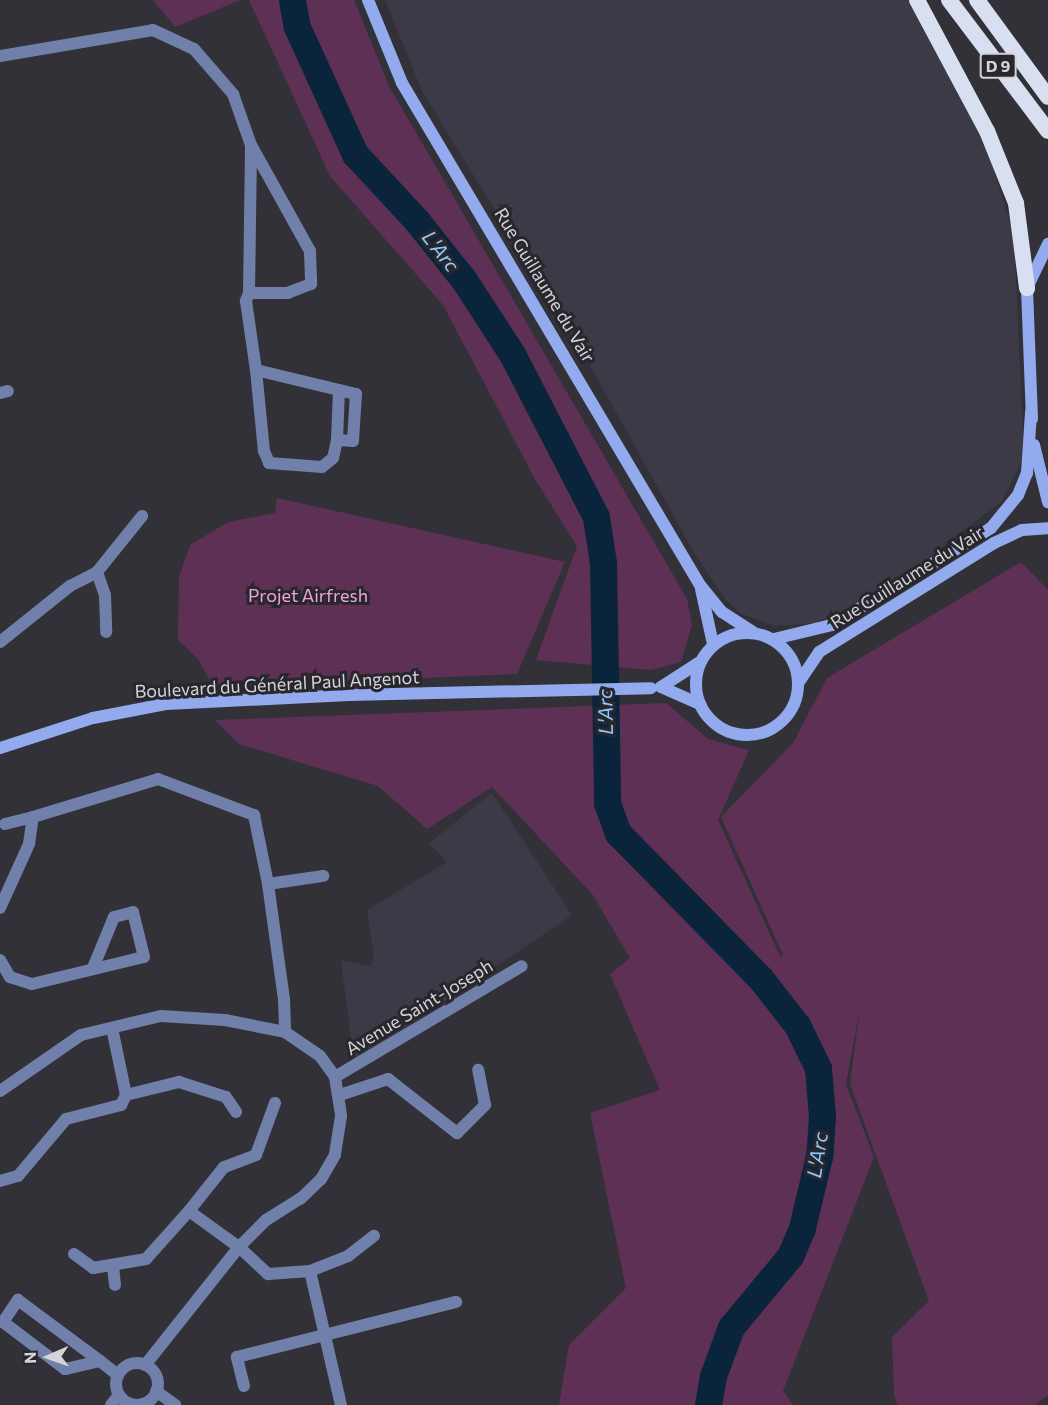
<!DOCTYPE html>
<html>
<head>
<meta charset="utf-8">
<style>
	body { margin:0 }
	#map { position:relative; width:1048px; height:1405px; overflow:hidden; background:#323137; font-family:Commissioner,sans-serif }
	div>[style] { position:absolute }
	.built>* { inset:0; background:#3c3a46 }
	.green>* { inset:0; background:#5f3055 }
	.river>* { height:27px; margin:-13.5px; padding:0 13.5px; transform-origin:13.5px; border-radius:13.5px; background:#09243b }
	.minor>* { height:12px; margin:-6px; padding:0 6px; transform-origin:6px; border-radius:6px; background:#7080aa }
	.minor>.ring { margin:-6px; padding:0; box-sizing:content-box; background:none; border:12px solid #7080aa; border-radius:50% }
	.secondary>* { height:12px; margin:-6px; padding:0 6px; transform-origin:6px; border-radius:6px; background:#93abee }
	.secondary>.ring { margin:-6px; padding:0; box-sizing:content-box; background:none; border:12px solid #93abee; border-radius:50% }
	.trunk>* { height:16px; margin:-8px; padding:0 8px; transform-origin:8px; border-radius:8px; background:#d8dff0 }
	span { translate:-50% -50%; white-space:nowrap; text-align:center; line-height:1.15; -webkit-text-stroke:6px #28272d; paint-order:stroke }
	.shield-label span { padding:2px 4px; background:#28272d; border:2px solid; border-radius:4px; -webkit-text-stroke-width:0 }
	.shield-label { font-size:16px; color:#d4d3d7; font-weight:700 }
	.street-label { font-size:18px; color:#d4d3d7 }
	.park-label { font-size:18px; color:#f2a3df }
	.water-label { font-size:20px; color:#90c9fe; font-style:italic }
	.north { position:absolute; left:18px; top:1327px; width:60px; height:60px; -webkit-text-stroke:4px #28272d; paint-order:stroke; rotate:268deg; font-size:16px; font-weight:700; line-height:24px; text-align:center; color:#d4d3d7 }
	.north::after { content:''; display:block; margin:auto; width:21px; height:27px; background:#d4d3d7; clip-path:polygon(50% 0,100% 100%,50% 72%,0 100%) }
</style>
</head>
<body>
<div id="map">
	<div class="built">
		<i style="clip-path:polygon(385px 0,909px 0,987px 148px,1014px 236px,1023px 436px,1021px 462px,1002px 501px,902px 578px,857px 605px,816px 623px,774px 626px,740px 613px,725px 599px,696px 556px,588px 362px,422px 91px)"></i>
		<i style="clip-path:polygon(492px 793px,572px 915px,354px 1063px,341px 960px,370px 966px,374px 958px,367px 910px,447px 862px,429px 843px)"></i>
	</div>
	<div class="green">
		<i style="clip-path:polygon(153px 0,240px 0,175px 27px)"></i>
		<i style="clip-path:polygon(249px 0,354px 0,389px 86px,687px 599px,692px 625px,681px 662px,651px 670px,536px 660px,577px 546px,535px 479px,443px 305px,330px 176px)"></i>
		<i style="clip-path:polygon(277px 498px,565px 562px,517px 674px,213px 687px,199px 660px,178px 640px,179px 577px,190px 545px,228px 522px,275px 513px)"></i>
		<i style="clip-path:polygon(1021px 562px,1048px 590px,1048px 1395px,1035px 1405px,898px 1405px,894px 1395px,892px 1337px,929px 1301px,850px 1084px,860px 1007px,846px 1084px,874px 1157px,783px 1391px,793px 1405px,559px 1405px,569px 1345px,626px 1288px,590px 1113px,660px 1090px,610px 974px,630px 958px,593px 895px,492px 787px,427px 829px,378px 786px,239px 744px,215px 720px,666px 703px,708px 739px,749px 750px,718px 820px,780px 956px,783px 955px,721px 817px,793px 743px,827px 678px)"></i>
	</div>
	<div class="river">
		<i style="left:292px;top:0;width:27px;rotate:80deg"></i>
		<i style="left:297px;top:27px;width:140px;rotate:65.5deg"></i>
		<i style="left:355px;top:154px;width:91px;rotate:47.2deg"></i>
		<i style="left:417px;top:221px;width:75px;rotate:51.5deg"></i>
		<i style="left:464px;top:280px;width:88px;rotate:57deg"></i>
		<i style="left:512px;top:354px;width:183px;rotate:62.7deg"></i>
		<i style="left:596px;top:517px;width:47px;rotate:81.3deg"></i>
		<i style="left:603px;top:563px;width:240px;rotate:89deg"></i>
		<i style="left:607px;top:803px;width:32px;rotate:70deg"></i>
		<i style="left:618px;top:833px;width:204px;rotate:45.6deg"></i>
		<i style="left:761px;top:979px;width:58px;rotate:52deg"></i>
		<i style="left:797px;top:1025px;width:48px;rotate:64deg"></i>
		<i style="left:818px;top:1068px;width:49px;rotate:85.3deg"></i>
		<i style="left:822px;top:1117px;width:39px;rotate:94deg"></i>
		<i style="left:819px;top:1156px;width:74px;rotate:103.3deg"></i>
		<i style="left:802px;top:1228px;width:30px;rotate:113deg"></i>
		<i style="left:790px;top:1256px;width:92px;rotate:129.7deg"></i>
		<i style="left:731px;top:1327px;width:52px;rotate:110.2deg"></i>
		<i style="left:713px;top:1376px;width:29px;rotate:100deg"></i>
	</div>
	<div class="minor">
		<i style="left:0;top:56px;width:155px;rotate:-9.6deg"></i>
		<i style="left:153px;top:30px;width:45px;rotate:24.9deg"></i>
		<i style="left:194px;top:49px;width:60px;rotate:49.1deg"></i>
		<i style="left:233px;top:94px;width:54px;rotate:70.6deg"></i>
		<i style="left:251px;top:145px;width:121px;rotate:60.9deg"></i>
		<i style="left:310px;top:251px;width:33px;rotate:88deg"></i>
		<i style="left:311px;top:284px;width:25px;rotate:159deg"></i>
		<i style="left:288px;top:293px;width:39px;rotate:180deg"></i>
		<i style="left:249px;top:293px;width:148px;rotate:-89.2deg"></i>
		<i style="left:249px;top:293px;width:9px;rotate:111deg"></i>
		<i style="left:246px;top:301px;width:70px;rotate:81.8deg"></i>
		<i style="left:256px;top:370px;width:103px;rotate:13.5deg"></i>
		<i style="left:356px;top:394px;width:47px;rotate:93.7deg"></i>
		<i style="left:353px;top:441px;width:16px;rotate:-176deg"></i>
		<i style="left:337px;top:440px;width:50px;rotate:-87.7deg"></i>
		<i style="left:256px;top:370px;width:81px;rotate:84.4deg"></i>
		<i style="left:264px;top:451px;width:13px;rotate:67deg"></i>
		<i style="left:269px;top:463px;width:53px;rotate:4.3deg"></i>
		<i style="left:322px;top:467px;width:14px;rotate:-39deg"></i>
		<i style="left:333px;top:458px;width:18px;rotate:-77deg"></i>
		<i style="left:0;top:393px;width:8px;rotate:-14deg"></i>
		<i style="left:97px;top:572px;width:24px;rotate:71deg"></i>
		<i style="left:105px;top:595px;width:37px;rotate:88deg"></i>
		<i style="left:0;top:642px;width:90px;rotate:-38.7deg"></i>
		<i style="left:70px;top:586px;width:30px;rotate:-27deg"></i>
		<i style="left:97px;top:572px;width:72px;rotate:-51.2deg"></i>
		<i style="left:5px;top:824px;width:29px;rotate:-14deg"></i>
		<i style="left:268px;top:884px;width:56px;rotate:-8.3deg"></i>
		<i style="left:0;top:908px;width:70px;rotate:-65.6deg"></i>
		<i style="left:29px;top:844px;width:27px;rotate:-82deg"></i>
		<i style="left:33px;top:817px;width:131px;rotate:-16.9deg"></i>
		<i style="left:158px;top:779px;width:103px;rotate:20.6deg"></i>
		<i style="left:254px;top:815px;width:70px;rotate:78.5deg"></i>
		<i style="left:268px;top:884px;width:116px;rotate:82.1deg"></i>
		<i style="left:284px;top:999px;width:33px;rotate:88deg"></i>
		<i style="left:0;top:960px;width:20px;rotate:60deg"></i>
		<i style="left:10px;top:977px;width:23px;rotate:18deg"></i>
		<i style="left:32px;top:984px;width:115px;rotate:-13.6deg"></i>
		<i style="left:144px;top:957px;width:46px;rotate:-103.7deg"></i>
		<i style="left:133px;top:912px;width:20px;rotate:165deg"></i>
		<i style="left:114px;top:917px;width:55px;rotate:112.4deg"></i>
		<i style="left:335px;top:1077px;width:217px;rotate:-30.7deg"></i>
		<i style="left:0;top:1091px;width:98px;rotate:-34.7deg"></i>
		<i style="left:81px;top:1035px;width:82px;rotate:-13.4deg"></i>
		<i style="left:161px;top:1016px;width:64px;rotate:3.6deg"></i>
		<i style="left:225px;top:1020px;width:61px;rotate:11.3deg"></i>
		<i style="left:285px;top:1032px;width:42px;rotate:34.4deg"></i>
		<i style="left:320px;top:1056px;width:26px;rotate:54deg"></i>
		<i style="left:335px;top:1077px;width:39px;rotate:81deg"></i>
		<i style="left:341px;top:1116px;width:39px;rotate:99deg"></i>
		<i style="left:335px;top:1155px;width:28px;rotate:120deg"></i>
		<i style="left:321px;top:1179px;width:28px;rotate:136deg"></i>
		<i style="left:301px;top:1198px;width:41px;rotate:147.8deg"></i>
		<i style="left:266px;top:1220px;width:38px;rotate:135deg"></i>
		<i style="left:239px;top:1247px;width:151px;rotate:128.5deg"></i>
		<i style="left:126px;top:1095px;width:55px;rotate:-13.8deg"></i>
		<i style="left:179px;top:1082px;width:49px;rotate:17.7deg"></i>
		<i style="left:226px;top:1097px;width:18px;rotate:56deg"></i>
		<i style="left:340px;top:1095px;width:51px;rotate:-18.4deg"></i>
		<i style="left:388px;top:1079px;width:88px;rotate:38deg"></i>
		<i style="left:457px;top:1133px;width:40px;rotate:-45deg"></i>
		<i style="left:485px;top:1105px;width:36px;rotate:-101deg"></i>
		<i style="left:275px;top:1103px;width:55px;rotate:110.1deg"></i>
		<i style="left:256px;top:1155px;width:34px;rotate:159deg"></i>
		<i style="left:224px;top:1167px;width:56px;rotate:128.5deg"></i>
		<i style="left:189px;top:1211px;width:62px;rotate:35.8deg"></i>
		<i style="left:239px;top:1247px;width:40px;rotate:43deg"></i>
		<i style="left:268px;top:1274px;width:42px;rotate:-4.1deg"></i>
		<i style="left:310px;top:1271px;width:138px;rotate:77deg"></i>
		<i style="left:0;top:1181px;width:19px;rotate:-16deg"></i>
		<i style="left:18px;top:1176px;width:75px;rotate:-49.9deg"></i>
		<i style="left:66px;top:1119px;width:57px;rotate:-14.3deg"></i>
		<i style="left:121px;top:1105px;width:11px;rotate:-63deg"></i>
		<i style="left:126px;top:1095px;width:68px;rotate:-101.8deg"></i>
		<i style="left:74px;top:1254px;width:24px;rotate:36deg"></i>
		<i style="left:93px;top:1268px;width:54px;rotate:-9.6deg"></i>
		<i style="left:146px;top:1259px;width:64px;rotate:-48.1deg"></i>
		<i style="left:113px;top:1266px;width:19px;rotate:84deg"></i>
		<i style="left:310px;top:1271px;width:41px;rotate:-21.5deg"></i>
		<i style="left:348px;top:1256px;width:33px;rotate:-38deg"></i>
		<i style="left:100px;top:1361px;width:36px;rotate:167deg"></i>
		<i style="left:65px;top:1369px;width:78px;rotate:-142.8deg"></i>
		<i style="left:3px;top:1322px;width:27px;rotate:-56deg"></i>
		<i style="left:18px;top:1300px;width:102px;rotate:36.6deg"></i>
		<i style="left:100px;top:1361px;width:23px;rotate:38deg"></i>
		<i class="ring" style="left:116px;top:1363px;width:30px;height:30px"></i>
		<i style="left:244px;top:1386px;width:30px;rotate:-104deg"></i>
		<i style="left:237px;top:1357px;width:226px;rotate:-14.1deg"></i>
		<i style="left:156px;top:1391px;width:24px;rotate:36deg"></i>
		<i style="left:111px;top:1405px;width:13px;rotate:-51deg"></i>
	</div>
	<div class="secondary">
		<i style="left:368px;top:0;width:90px;rotate:67.7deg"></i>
		<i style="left:402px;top:83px;width:584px;rotate:59.31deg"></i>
		<i style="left:700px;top:585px;width:35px;rotate:51deg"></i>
		<i style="left:722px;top:612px;width:37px;rotate:33deg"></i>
		<i style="left:1032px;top:419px;width:131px;rotate:-92.2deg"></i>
		<i style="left:1027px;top:288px;width:49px;rotate:-64.5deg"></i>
		<i style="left:1034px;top:445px;width:59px;rotate:76.2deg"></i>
		<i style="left:701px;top:589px;width:56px;rotate:77.7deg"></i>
		<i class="ring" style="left:696px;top:633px;width:90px;height:90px"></i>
		<i style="left:774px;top:639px;width:60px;rotate:-13.6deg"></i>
		<i style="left:832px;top:625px;width:186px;rotate:-31.4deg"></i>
		<i style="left:991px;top:528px;width:43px;rotate:-50.7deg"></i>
		<i style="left:1018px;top:495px;width:24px;rotate:-68deg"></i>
		<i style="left:1027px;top:473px;width:61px;rotate:-86.2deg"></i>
		<i style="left:799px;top:682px;width:36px;rotate:-56deg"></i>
		<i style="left:819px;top:652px;width:206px;rotate:-31.9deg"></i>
		<i style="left:994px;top:543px;width:31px;rotate:-25deg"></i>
		<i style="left:1022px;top:530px;width:26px;rotate:-4deg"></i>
		<i style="left:661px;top:687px;width:46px;rotate:-32.7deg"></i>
		<i style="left:661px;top:687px;width:43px;rotate:23.6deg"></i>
		<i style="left:0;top:748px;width:98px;rotate:-17.9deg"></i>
		<i style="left:93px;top:718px;width:74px;rotate:-10.9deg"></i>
		<i style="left:166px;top:704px;width:183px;rotate:-2.8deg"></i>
		<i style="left:349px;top:695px;width:302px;rotate:-1.3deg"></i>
	</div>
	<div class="trunk">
		<i style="left:917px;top:0;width:149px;rotate:61.9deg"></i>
		<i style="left:987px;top:131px;width:78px;rotate:68.1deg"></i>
		<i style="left:1016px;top:203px;width:86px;rotate:82.6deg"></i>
		<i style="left:949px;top:0;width:164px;rotate:52.9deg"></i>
		<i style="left:977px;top:0;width:120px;rotate:53.8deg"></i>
	</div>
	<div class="shield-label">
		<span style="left:998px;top:66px">D 9</span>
	</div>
	<div class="street-label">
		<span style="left:545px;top:285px;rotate:59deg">Rue Guillaume du Vair</span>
		<span style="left:907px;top:577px;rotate:-32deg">Rue Guillaume du Vair</span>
		<span style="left:277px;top:684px;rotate:-3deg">Boulevard du Général Paul Angenot</span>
		<span style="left:419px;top:1007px;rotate:-31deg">Avenue Saint-Joseph</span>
	</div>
	<div class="park-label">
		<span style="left:308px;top:595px">Projet Airfresh</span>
	</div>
	<div class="water-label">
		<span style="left:441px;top:251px;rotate:52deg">L'Arc</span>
		<span style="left:605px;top:712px;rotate:-91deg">L'Arc</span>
		<span style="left:817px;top:1155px;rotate:-81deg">L'Arc</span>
	</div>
	<div class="north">N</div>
</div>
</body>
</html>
